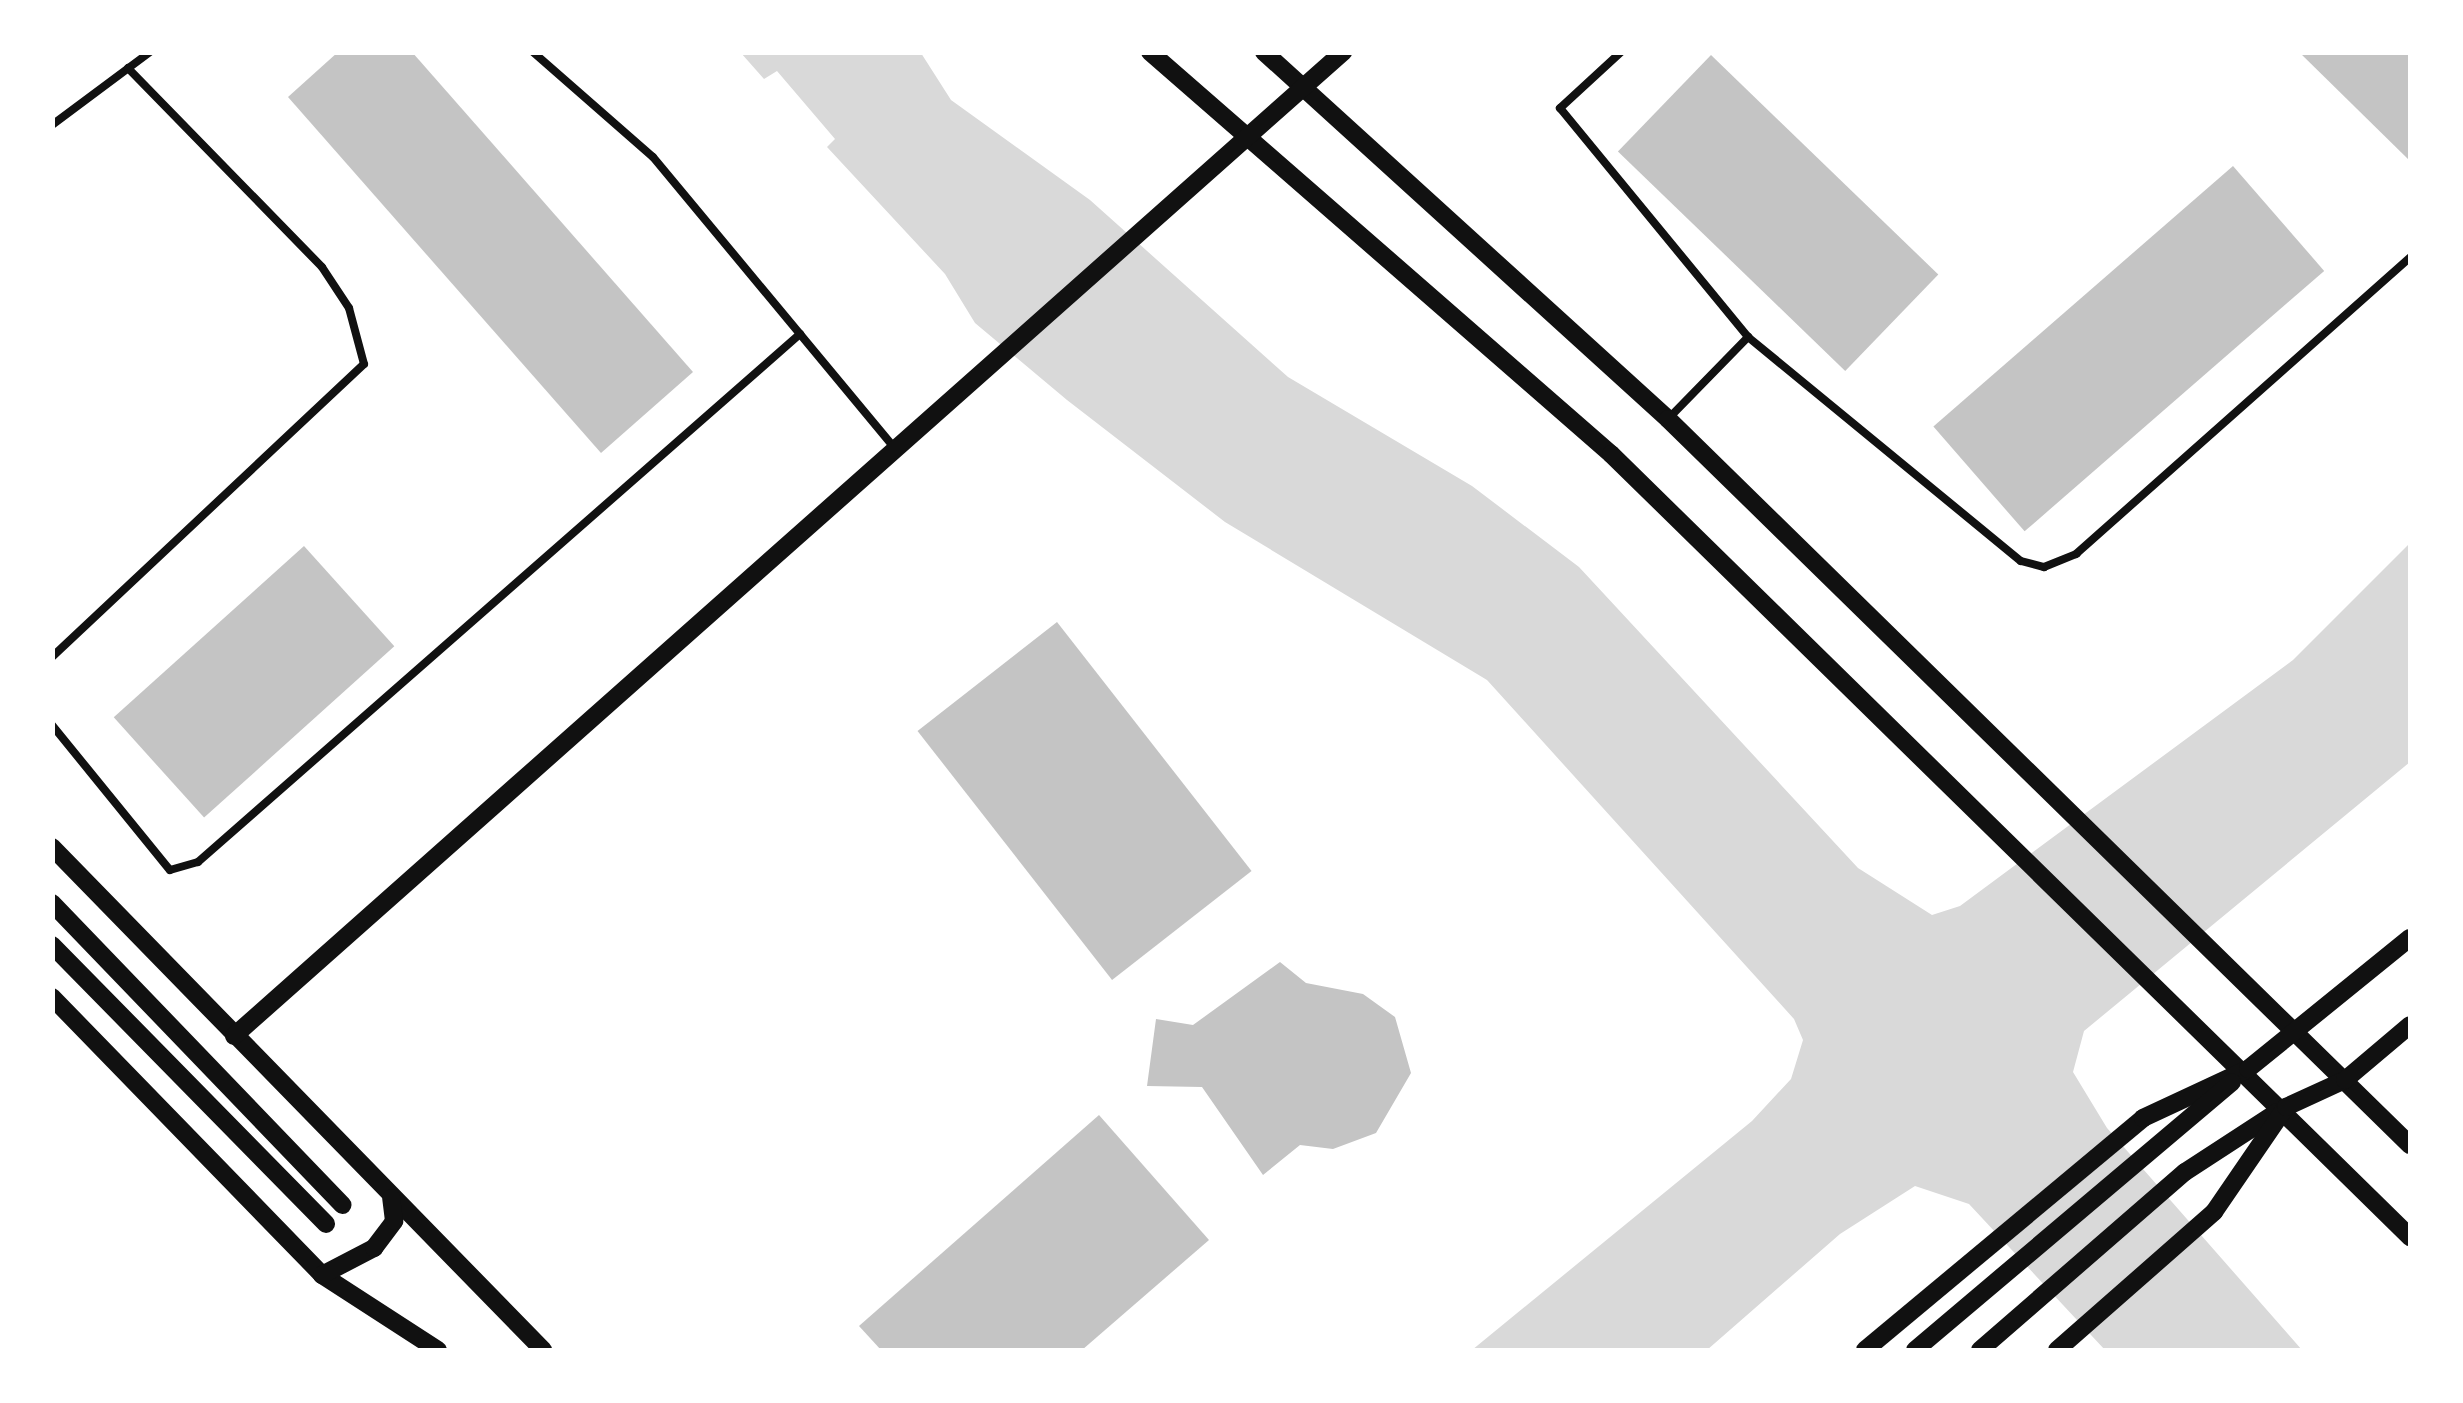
<!DOCTYPE html>
<html>
<head>
<meta charset="utf-8">
<style>
	body { margin:0 }
	#map { position:relative; width:2463px; height:1403px; overflow:hidden; background:#fff; font-family:Montserrat,sans-serif }
	div>[style] { position:absolute }
	.water>* { inset:0; background:#d9d9d9 }
	.building>* { inset:0; background:#c4c4c4; transform-origin:0 0 }
	.service>* { height:8px; margin:-4px; padding:0 4px; transform-origin:4px; border-radius:4px; background:#111 }
	.tertiary>* { height:18px; margin:-9px; padding:0 9px; transform-origin:9px; border-radius:9px; background:#111 }
	span { translate:-50% -50%; white-space:nowrap; text-align:center; line-height:1.15; -webkit-text-stroke:10px #fff; paint-order:stroke }
	.frame { position:absolute; inset:0; border:55px solid #fff; pointer-events:none }
</style>
</head>
<body>
<div id="map">
	<div class="water">
		<i style="clip-path:polygon(741px 53px,921px 53px,951px 100px,1090px 200px,1288px 377px,1472px 486px,1579px 567px,1858px 868px,1932px 915px,1960px 906px,2293px 660px,2410px 543px,2410px 762px,2084px 1031px,2073px 1072px,2107px 1128px,2302px 1350px,2105px 1350px,1969px 1204px,1915px 1186px,1840px 1234px,1707px 1350px,1472px 1350px,1752px 1121px,1791px 1079px,1803px 1040px,1794px 1019px,1487px 680px,1225px 522px,1067px 400px,975px 323px,945px 274px,827px 147px,835px 139px,777px 71px,764px 79px)"></i>
	</div>
	<div class="building">
		<i style="clip-path:polygon(338px 52px,412px 52px,693px 372px,601px 453px,288px 97px)"></i>
		<i style="clip-path:polygon(2299px 52px,2410px 52px,2410px 161px)"></i>
		<i style="left:1711px;top:55px;width:316px;height:134px;rotate:44deg"></i>
		<i style="left:2233px;top:166px;width:139px;height:397px;rotate:49deg"></i>
		<i style="left:304px;top:546px;width:135px;height:256px;rotate:48deg"></i>
		<i style="left:1057px;top:622px;width:316px;height:177px;rotate:52deg"></i>
		<i style="clip-path:polygon(1280px 962px,1306px 983px,1363px 994px,1395px 1017px,1411px 1073px,1376px 1133px,1333px 1149px,1300px 1145px,1263px 1175px,1202px 1087px,1147px 1086px,1156px 1019px,1193px 1025px)"></i>
		<i style="clip-path:polygon(1099px 1115px,1209px 1240px,1082px 1350px,881px 1350px,859px 1326px)"></i>
	</div>
	<div class="service">
		<i style="left:533px;top:52px;width:159px;rotate:41.2deg"></i>
		<i style="left:653px;top:157px;width:379px;rotate:50.3deg"></i>
		<i style="left:1621px;top:52px;width:83px;rotate:137.4deg"></i>
		<i style="left:1560px;top:108px;width:296px;rotate:50.6deg"></i>
		<i style="left:1748px;top:337px;width:353px;rotate:39.4deg"></i>
		<i style="left:2021px;top:561px;width:24px;rotate:15deg"></i>
		<i style="left:2044px;top:567px;width:35px;rotate:-22deg"></i>
		<i style="left:2076px;top:554px;width:447px;rotate:-41.6deg"></i>
		<i style="left:52px;top:125px;width:122px;rotate:-36.7deg"></i>
		<i style="left:1668px;top:419px;width:115px;rotate:-45.7deg"></i>
		<i style="left:52px;top:657px;width:428px;rotate:-43.2deg"></i>
		<i style="left:364px;top:364px;width:58px;rotate:-105deg"></i>
		<i style="left:349px;top:308px;width:49px;rotate:-123.4deg"></i>
		<i style="left:322px;top:267px;width:278px;rotate:-134.3deg"></i>
		<i style="left:52px;top:725px;width:187px;rotate:50.9deg"></i>
		<i style="left:170px;top:870px;width:29px;rotate:-16deg"></i>
		<i style="left:198px;top:862px;width:801px;rotate:-41.25deg"></i>
	</div>
	<div class="tertiary">
		<i style="left:1150px;top:52px;width:612px;rotate:41.09deg"></i>
		<i style="left:1611px;top:454px;width:1119px;rotate:44.42deg"></i>
		<i style="left:1264px;top:52px;width:546px;rotate:42.25deg"></i>
		<i style="left:1668px;top:419px;width:1038px;rotate:44.38deg"></i>
		<i style="left:52px;top:847px;width:703px;rotate:45.69deg"></i>
		<i style="left:52px;top:903px;width:419px;rotate:46.1deg"></i>
		<i style="left:52px;top:945px;width:391px;rotate:45.5deg"></i>
		<i style="left:52px;top:997px;width:388px;rotate:45.8deg"></i>
		<i style="left:322px;top:1275px;width:138px;rotate:32.9deg"></i>
		<i style="left:234px;top:1036px;width:1483px;rotate:-41.58deg"></i>
		<i style="left:322px;top:1275px;width:59px;rotate:-27.4deg"></i>
		<i style="left:374px;top:1248px;width:34px;rotate:-53deg"></i>
		<i style="left:394px;top:1221px;width:23px;rotate:-97deg"></i>
		<i style="left:1865px;top:1350px;width:362px;rotate:-39.8deg"></i>
		<i style="left:2143px;top:1118px;width:116px;rotate:-25deg"></i>
		<i style="left:2248px;top:1069px;width:208px;rotate:-39deg"></i>
		<i style="left:1915px;top:1350px;width:415px;rotate:-40.2deg"></i>
		<i style="left:1980px;top:1350px;width:271px;rotate:-41deg"></i>
		<i style="left:2185px;top:1172px;width:110px;rotate:-33.1deg"></i>
		<i style="left:2057px;top:1350px;width:209px;rotate:-41.3deg"></i>
		<i style="left:2214px;top:1212px;width:127px;rotate:-55.6deg"></i>
		<i style="left:2286px;top:1107px;width:65px;rotate:-24.6deg"></i>
		<i style="left:2345px;top:1080px;width:85px;rotate:-40.2deg"></i>
	</div>
	<div class="frame"></div>
</div>
</body>
</html>
